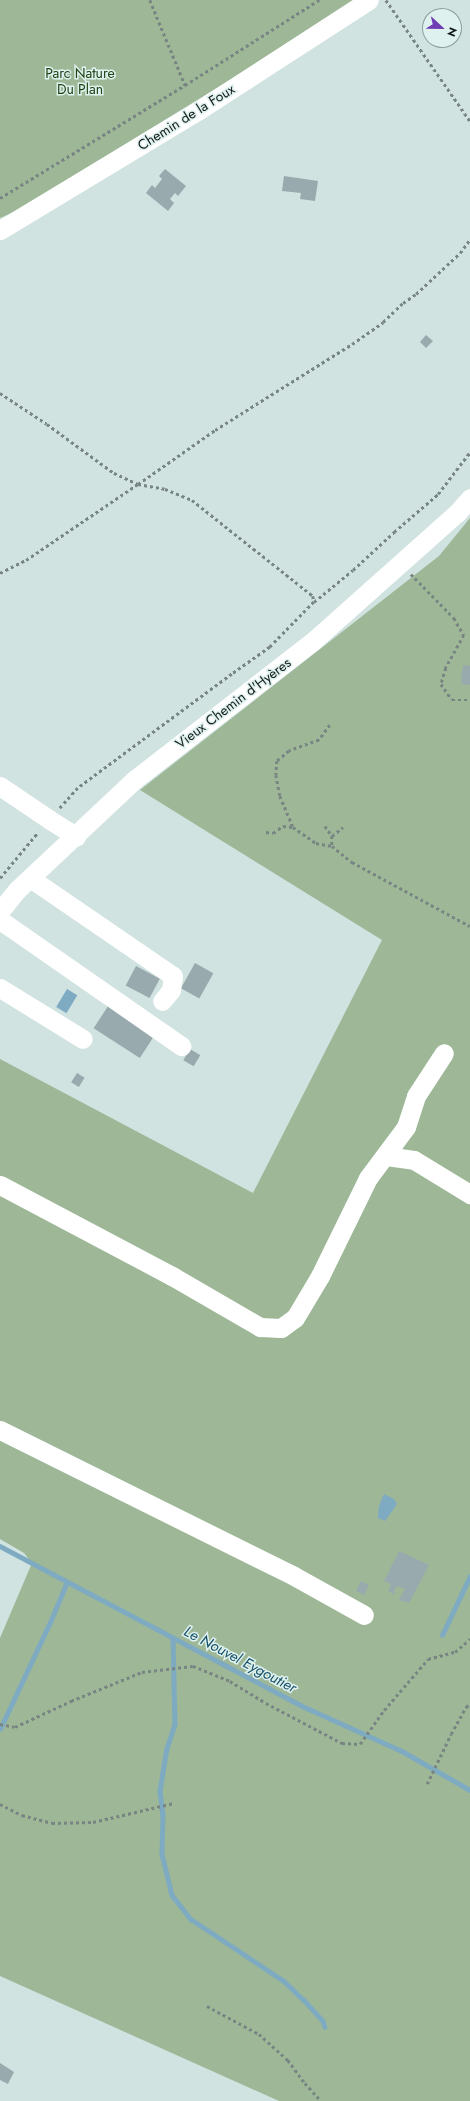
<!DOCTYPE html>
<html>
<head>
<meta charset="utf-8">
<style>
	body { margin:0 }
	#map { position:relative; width:470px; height:2101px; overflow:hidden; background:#d0e3e0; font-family:Jost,sans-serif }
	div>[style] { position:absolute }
	.green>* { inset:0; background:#9db797 }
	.water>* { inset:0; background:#7eabc2; transform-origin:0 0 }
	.stream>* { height:4.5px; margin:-2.25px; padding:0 2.25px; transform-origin:2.25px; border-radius:2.25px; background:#7eabc2 }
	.building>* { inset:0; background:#98aaad; transform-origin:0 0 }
	.path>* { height:2.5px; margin-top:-1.25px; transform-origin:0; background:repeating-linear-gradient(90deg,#788583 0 3px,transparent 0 6px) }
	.minor>* { height:19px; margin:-9.5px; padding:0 9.5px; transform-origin:9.5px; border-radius:9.5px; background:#fff }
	span { translate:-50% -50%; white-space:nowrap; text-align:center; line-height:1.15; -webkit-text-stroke:3px #def1ee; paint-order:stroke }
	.park-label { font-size:14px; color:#1c4211 }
	.street-label { font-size:14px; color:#151c1b }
	.water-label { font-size:15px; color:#175169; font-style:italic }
	.north { position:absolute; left:422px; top:8px; width:40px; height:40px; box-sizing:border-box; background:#def1ee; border:1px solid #8e9c9a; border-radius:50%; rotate:112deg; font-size:11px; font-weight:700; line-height:16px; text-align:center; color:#151c1b }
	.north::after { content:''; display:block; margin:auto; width:14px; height:18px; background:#6e3cb3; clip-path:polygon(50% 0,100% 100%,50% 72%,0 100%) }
</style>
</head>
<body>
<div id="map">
	<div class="green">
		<i style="clip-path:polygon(0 0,357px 0,295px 40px,16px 211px,0 218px)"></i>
		<i style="clip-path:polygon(470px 518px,470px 2101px,279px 2101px,0 1976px,0 1638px,32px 1563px,24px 1553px,0 1539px,0 1059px,253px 1193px,382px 940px,140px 790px,439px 556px)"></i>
	</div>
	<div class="water">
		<i style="left:67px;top:989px;width:12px;height:21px;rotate:31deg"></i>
		<i style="clip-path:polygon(384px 1494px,394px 1499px,397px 1504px,385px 1521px,378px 1518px,378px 1515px,379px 1506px)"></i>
	</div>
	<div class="stream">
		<i style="left:0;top:1546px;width:340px;rotate:27.9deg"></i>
		<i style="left:300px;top:1705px;width:112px;rotate:24.3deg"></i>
		<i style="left:402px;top:1751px;width:78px;rotate:29.8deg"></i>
		<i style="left:442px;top:1635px;width:65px;rotate:-64.6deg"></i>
		<i style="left:173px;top:1638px;width:86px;rotate:88.7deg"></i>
		<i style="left:175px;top:1724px;width:25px;rotate:108deg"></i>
		<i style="left:167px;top:1748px;width:44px;rotate:99.2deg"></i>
		<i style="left:160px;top:1791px;width:23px;rotate:83deg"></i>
		<i style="left:163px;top:1814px;width:40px;rotate:91.4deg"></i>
		<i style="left:162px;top:1854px;width:42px;rotate:76.3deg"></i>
		<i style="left:172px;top:1895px;width:31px;rotate:52deg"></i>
		<i style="left:191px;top:1919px;width:112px;rotate:33.7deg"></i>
		<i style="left:284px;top:1981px;width:28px;rotate:44deg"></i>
		<i style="left:304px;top:2000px;width:28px;rotate:48deg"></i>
		<i style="left:323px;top:2021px;width:6px;rotate:72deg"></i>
		<i style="left:0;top:1729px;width:120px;rotate:-64.9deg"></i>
		<i style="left:51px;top:1620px;width:41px;rotate:-67.2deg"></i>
	</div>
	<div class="building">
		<i style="clip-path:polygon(165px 169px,186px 186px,178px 196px,175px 193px,170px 199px,174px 203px,168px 211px,146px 193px,152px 185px,155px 188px,162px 179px,159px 176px)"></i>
		<i style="clip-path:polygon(284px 176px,318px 181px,315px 201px,300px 199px,301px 193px,282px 191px)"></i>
		<i style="clip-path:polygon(426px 335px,433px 341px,426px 348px,420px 342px)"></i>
		<i style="clip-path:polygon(463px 665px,470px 666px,470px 685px,461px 684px)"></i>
		<i style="left:195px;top:963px;width:21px;height:29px;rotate:29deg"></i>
		<i style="left:136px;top:966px;width:27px;height:22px;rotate:28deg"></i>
		<i style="left:110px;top:1003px;width:55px;height:30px;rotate:33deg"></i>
		<i style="left:190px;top:1049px;width:12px;height:13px;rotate:31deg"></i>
		<i style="left:77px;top:1073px;width:9px;height:11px;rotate:32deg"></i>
		<i style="clip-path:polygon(399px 1551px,429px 1565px,409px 1603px,399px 1600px,405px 1589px,397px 1586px,394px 1591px,395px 1595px,388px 1591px,391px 1584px,384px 1581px)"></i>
		<i style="left:361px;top:1581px;width:9px;height:11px;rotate:27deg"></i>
		<i style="clip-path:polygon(0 2063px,14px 2072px,8px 2084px,0 2080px)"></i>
	</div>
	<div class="path">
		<i style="left:150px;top:0;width:92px;rotate:67.6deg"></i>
		<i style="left:386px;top:0;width:147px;rotate:55.2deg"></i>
		<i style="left:0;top:198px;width:217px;rotate:-31.4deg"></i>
		<i style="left:185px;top:85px;width:159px;rotate:-32.4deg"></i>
		<i style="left:0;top:393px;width:56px;rotate:33.4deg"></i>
		<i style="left:47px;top:424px;width:83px;rotate:36.2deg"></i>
		<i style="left:114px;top:473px;width:26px;rotate:25deg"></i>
		<i style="left:138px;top:484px;width:94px;rotate:-35deg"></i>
		<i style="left:215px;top:430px;width:162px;rotate:-32.1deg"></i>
		<i style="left:352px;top:344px;width:38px;rotate:-35deg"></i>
		<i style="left:383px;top:322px;width:28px;rotate:-44deg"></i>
		<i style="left:403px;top:303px;width:16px;rotate:-35deg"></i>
		<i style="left:416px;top:294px;width:60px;rotate:-43deg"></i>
		<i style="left:460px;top:253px;width:17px;rotate:-54deg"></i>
		<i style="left:0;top:573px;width:29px;rotate:-27deg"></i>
		<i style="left:26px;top:560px;width:135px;rotate:-34.2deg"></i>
		<i style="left:138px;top:484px;width:27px;rotate:10deg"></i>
		<i style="left:165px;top:489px;width:29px;rotate:22deg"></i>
		<i style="left:192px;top:500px;width:154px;rotate:38.4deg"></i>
		<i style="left:313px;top:596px;width:6px;rotate:81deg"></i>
		<i style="left:314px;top:602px;width:63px;rotate:134.4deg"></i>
		<i style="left:270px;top:647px;width:47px;rotate:144.6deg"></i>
		<i style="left:232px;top:674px;width:192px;rotate:143.5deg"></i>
		<i style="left:78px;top:788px;width:27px;rotate:132deg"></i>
		<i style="left:411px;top:574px;width:62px;rotate:45.7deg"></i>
		<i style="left:454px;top:618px;width:20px;rotate:60deg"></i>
		<i style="left:464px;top:635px;width:38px;rotate:119deg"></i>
		<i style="left:446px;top:668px;width:17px;rotate:107deg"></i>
		<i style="left:441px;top:684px;width:19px;rotate:55deg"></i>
		<i style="left:452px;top:700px;width:18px"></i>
		<i style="left:314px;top:602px;width:50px;rotate:-39.4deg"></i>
		<i style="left:353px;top:570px;width:56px;rotate:-42.8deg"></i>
		<i style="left:394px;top:532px;width:58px;rotate:-40.8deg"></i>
		<i style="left:438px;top:494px;width:53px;rotate:-52.7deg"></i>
		<i style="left:330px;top:725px;width:19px;rotate:126deg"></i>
		<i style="left:319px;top:740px;width:32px;rotate:160deg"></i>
		<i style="left:289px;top:751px;width:16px;rotate:140deg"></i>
		<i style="left:277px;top:761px;width:14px;rotate:94deg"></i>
		<i style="left:276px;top:775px;width:21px;rotate:79deg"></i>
		<i style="left:280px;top:796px;width:34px;rotate:67deg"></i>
		<i style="left:293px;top:827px;width:28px;rotate:35deg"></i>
		<i style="left:316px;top:843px;width:16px;rotate:11deg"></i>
		<i style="left:332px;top:846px;width:26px;rotate:39deg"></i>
		<i style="left:352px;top:862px;width:134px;rotate:28.5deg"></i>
		<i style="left:325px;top:826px;width:12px;rotate:55deg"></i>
		<i style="left:332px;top:836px;width:10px;rotate:90deg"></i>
		<i style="left:266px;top:832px;width:7px;rotate:8deg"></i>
		<i style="left:273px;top:833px;width:12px;rotate:-35deg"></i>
		<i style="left:283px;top:826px;width:10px;rotate:6deg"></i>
		<i style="left:332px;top:836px;width:14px;rotate:-39deg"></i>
		<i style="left:0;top:878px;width:60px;rotate:-50.4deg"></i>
		<i style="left:0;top:1724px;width:15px;rotate:11deg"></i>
		<i style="left:15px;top:1727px;width:62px;rotate:-24.9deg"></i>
		<i style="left:71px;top:1701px;width:77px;rotate:-22.2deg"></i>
		<i style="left:142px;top:1672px;width:51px;rotate:-6.7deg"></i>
		<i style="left:193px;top:1666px;width:40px;rotate:22deg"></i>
		<i style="left:230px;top:1681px;width:42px;rotate:31.4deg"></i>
		<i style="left:266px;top:1703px;width:86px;rotate:27.8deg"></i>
		<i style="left:342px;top:1743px;width:18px;rotate:3deg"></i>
		<i style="left:360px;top:1744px;width:42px;rotate:-54.8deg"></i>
		<i style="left:384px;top:1710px;width:67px;rotate:-49.2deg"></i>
		<i style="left:428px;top:1659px;width:28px;rotate:-15deg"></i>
		<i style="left:455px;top:1652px;width:20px;rotate:-41deg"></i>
		<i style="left:427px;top:1784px;width:55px;rotate:-64.4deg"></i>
		<i style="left:451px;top:1734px;width:31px;rotate:-61deg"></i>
		<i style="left:466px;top:1707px;width:5px;rotate:-37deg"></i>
		<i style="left:0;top:1804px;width:25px;rotate:27deg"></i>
		<i style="left:22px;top:1815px;width:31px;rotate:15deg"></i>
		<i style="left:52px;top:1823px;width:41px;rotate:-1.4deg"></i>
		<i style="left:93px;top:1822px;width:83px;rotate:-13.2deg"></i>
		<i style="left:207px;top:2006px;width:59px;rotate:28.3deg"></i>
		<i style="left:259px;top:2034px;width:39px;rotate:42deg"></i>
		<i style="left:288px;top:2060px;width:29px;rotate:54deg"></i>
		<i style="left:305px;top:2083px;width:24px;rotate:48deg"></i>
	</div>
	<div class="minor">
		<i style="left:0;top:230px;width:232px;rotate:-31.1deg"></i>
		<i style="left:199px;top:110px;width:202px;rotate:-32.9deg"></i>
		<i style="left:0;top:786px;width:60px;rotate:34.2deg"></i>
		<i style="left:50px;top:820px;width:31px;rotate:32deg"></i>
		<i style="left:30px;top:878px;width:173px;rotate:34.4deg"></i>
		<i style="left:173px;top:976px;width:14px;rotate:98deg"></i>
		<i style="left:171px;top:990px;width:14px;rotate:129deg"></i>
		<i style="left:0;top:911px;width:27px;rotate:-51deg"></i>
		<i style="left:17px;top:890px;width:161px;rotate:-43.2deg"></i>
		<i style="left:134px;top:780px;width:225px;rotate:-37.8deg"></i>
		<i style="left:312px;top:642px;width:194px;rotate:-41.7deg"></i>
		<i style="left:457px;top:513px;width:20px;rotate:-49deg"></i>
		<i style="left:0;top:920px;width:221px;rotate:34.8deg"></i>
		<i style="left:0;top:988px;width:97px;rotate:31.6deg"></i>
		<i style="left:386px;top:1156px;width:28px;rotate:8deg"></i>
		<i style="left:414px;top:1160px;width:66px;rotate:31.3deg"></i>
		<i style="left:0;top:1185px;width:195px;rotate:27.9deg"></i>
		<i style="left:172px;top:1276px;width:102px;rotate:30.1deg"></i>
		<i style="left:260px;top:1327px;width:21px;rotate:3deg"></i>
		<i style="left:281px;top:1328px;width:17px;rotate:-36deg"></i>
		<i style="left:295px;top:1318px;width:49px;rotate:-59.2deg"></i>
		<i style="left:320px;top:1276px;width:109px;rotate:-63.9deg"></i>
		<i style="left:368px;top:1178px;width:64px;rotate:-53.3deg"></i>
		<i style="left:406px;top:1127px;width:33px;rotate:-72deg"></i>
		<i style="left:416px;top:1096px;width:51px;rotate:-56.9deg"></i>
		<i style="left:0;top:1430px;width:328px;rotate:26.4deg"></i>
		<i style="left:294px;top:1576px;width:80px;rotate:29.1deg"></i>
	</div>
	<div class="park-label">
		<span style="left:80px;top:81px">Parc Nature<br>Du Plan</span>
	</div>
	<div class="street-label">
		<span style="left:186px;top:117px;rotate:-32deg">Chemin de la Foux</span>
		<span style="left:233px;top:703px;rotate:-37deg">Vieux Chemin d'Hyères</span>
	</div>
	<div class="water-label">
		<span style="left:240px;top:1660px;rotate:28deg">Le Nouvel Eygoutier</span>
	</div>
	<div class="north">N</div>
</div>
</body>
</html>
